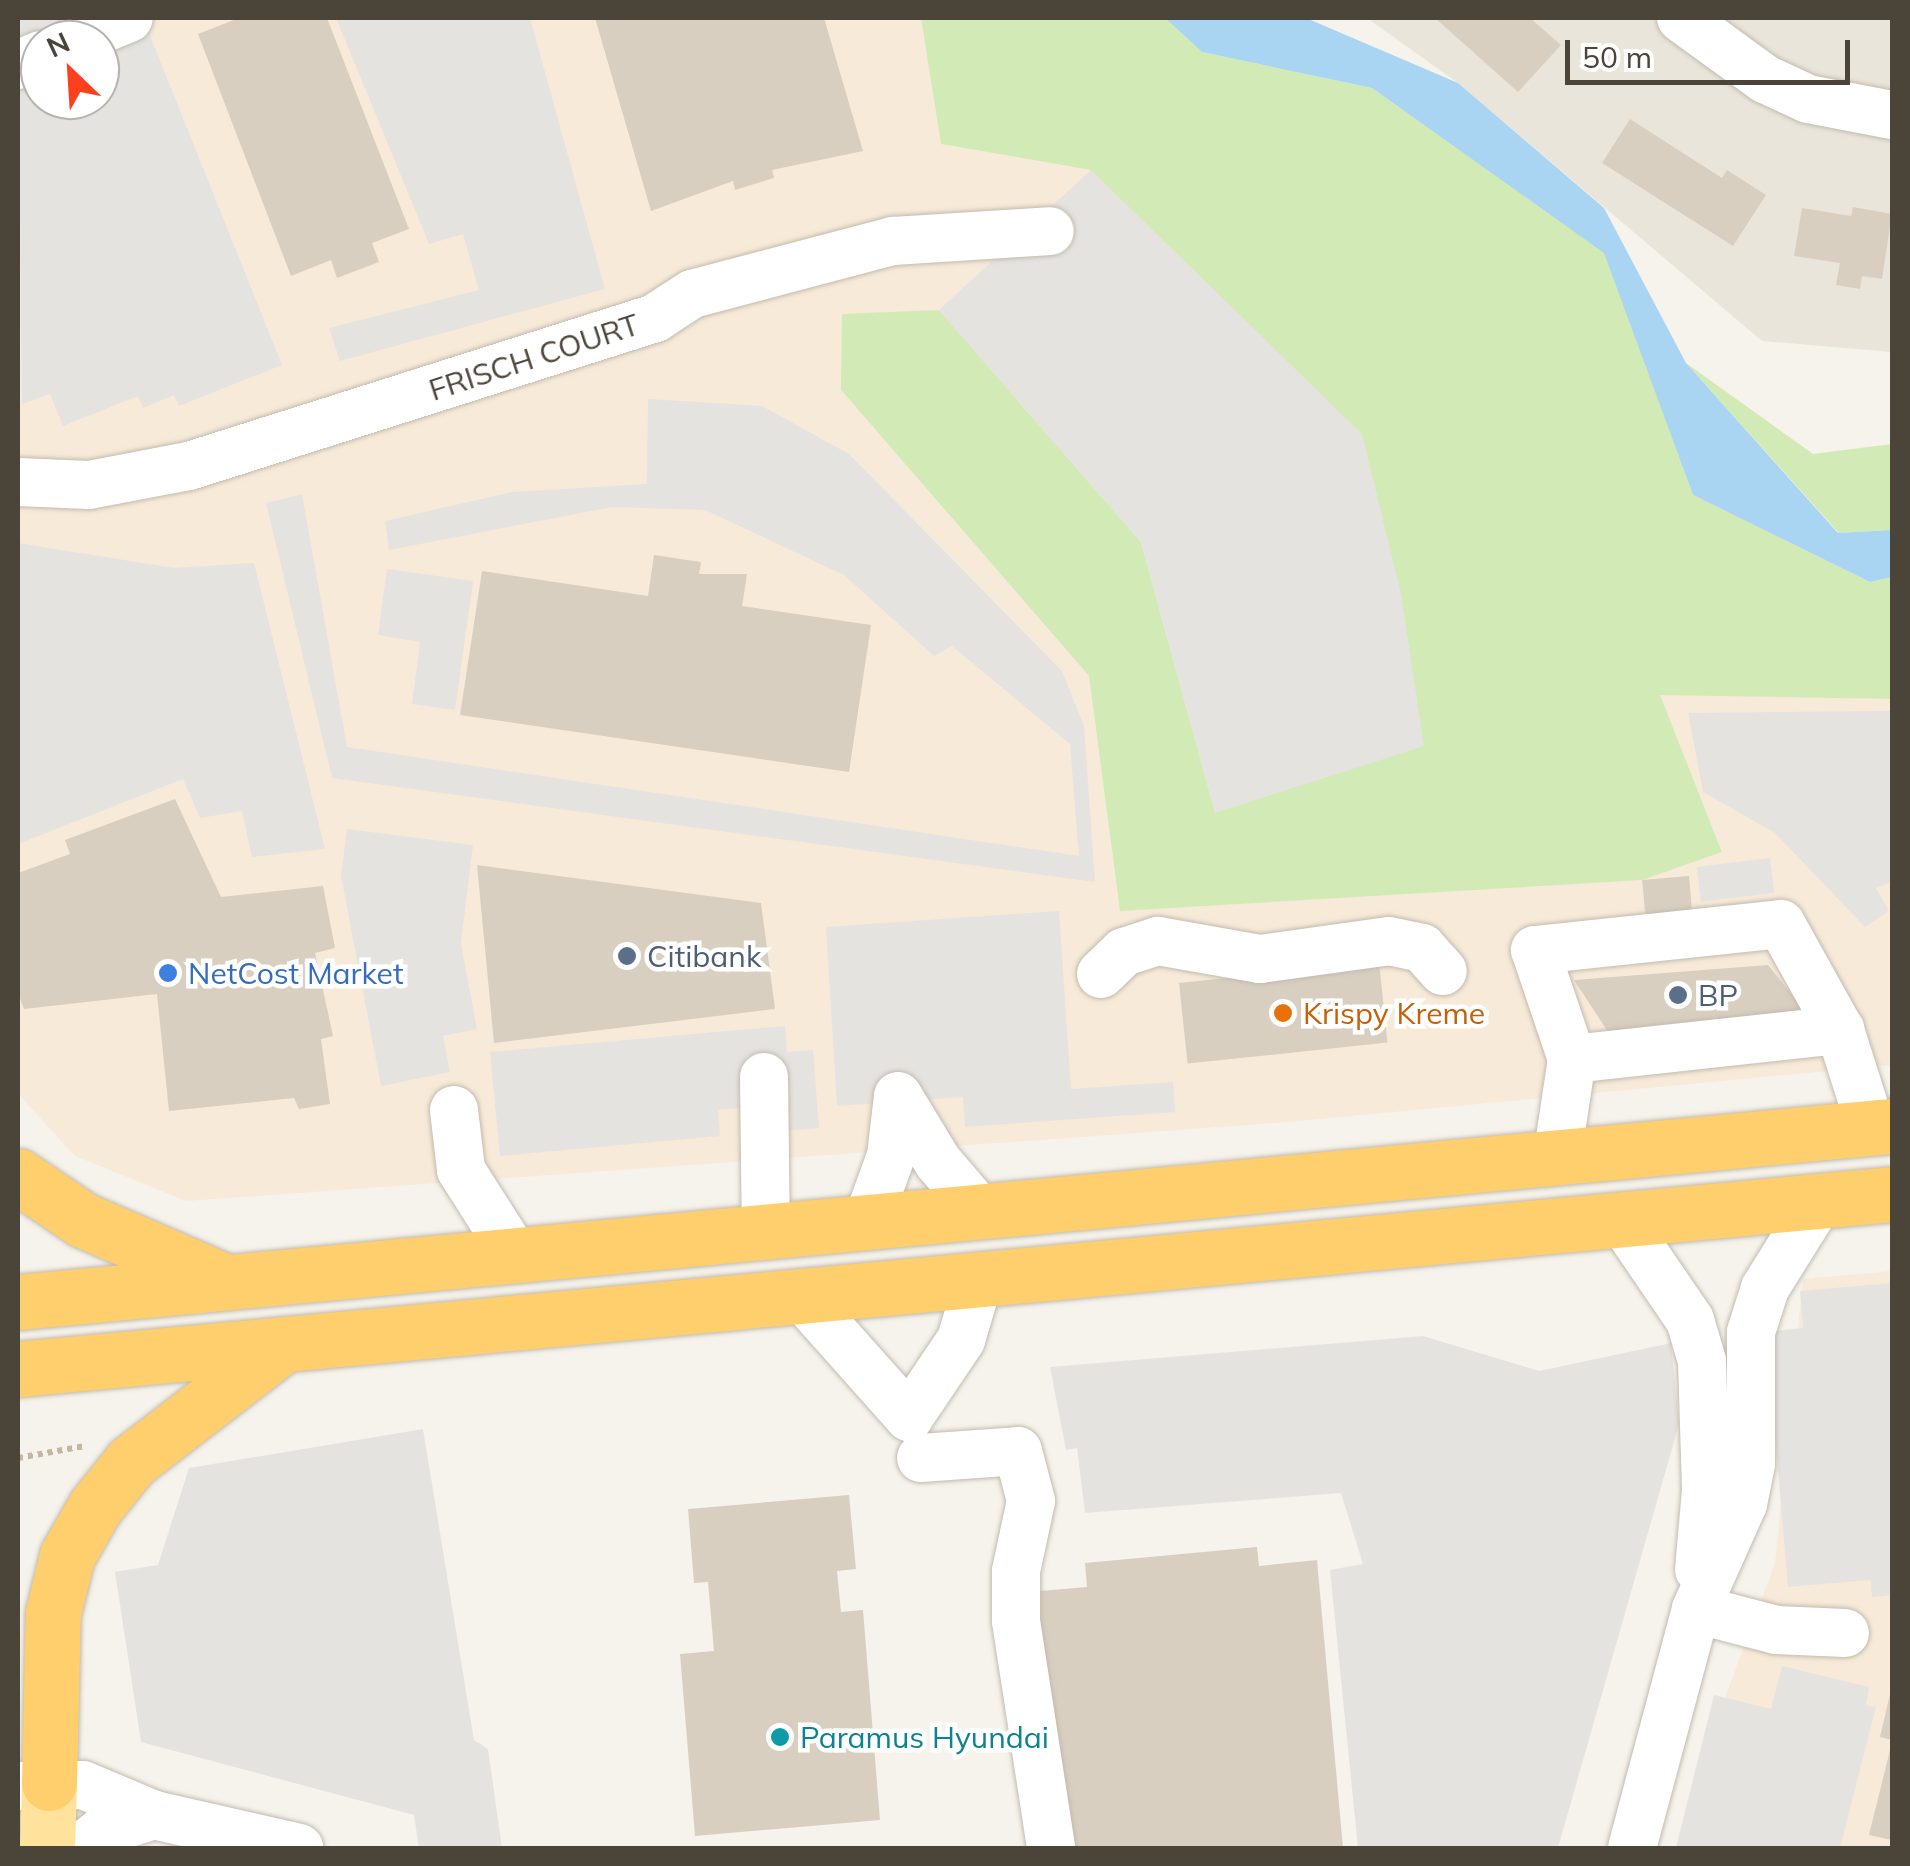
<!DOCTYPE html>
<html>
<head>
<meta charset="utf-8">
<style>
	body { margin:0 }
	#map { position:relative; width:1910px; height:1866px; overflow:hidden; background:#f6f3ec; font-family:Mulish,sans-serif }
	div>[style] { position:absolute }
	.residential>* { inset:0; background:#eae5da }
	.commercial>* { inset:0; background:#f7ead8 }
	.green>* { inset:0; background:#d2eab5 }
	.parking>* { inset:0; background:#e5e3e0; transform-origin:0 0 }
	.water>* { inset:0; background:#a9d4f2 }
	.building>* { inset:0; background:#d8cfc1; transform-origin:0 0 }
	.path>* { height:6px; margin-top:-3px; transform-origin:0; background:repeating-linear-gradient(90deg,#c4b79f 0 5px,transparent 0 10px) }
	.roads { filter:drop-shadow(0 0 2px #c2bbae) drop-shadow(0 0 2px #c2bbae) }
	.minor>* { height:48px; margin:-24px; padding:0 24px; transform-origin:24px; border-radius:24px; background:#fff }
	.major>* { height:55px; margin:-27.5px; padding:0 27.5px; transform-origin:27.5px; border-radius:27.5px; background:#ffe39c }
	.highway>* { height:55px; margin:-27.5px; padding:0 27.5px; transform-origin:27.5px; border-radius:27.5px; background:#ffcf6e }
	.dots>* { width:28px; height:28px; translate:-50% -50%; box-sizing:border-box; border:5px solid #fff; border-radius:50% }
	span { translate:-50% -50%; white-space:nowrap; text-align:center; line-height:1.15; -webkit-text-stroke:9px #fff; paint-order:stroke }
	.street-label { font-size:30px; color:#4b4439 }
	.service-label { font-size:30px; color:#4e5e75 }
	.left { translate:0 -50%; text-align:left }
	.shop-label { font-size:30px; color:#366cbe }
	.food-label { font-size:30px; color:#c56008 }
	.culture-label { font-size:30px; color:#0d838f }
	.frame { position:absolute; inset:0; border:20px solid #4b4439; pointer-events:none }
	.north { position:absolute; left:20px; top:20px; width:100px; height:100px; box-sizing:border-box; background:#fff; border:2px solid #b7b4b0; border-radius:50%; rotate:335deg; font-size:28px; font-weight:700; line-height:40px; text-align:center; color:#4b4439 }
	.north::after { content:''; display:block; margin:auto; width:35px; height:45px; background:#fc3f1d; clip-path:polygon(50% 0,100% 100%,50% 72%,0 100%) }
	.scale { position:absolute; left:1565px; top:40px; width:285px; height:45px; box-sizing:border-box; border:5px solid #4b4439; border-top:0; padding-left:12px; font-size:30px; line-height:35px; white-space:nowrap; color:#4b4439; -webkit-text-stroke:8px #fff; paint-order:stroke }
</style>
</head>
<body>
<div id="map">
	<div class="residential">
		<i style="clip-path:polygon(1367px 18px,1892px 18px,1892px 352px,1762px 341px,1458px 83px)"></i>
	</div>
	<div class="commercial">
		<i style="clip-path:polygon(evenodd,18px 18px,921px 18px,941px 144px,1091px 170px,1362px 434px,841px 390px,1089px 676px,1120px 911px,1722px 851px,1659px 694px,1892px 699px,1892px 1065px,1277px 1123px,186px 1201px,75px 1156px,18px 1094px,18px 18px,40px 40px,100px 40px,100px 100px,40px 100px,40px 40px)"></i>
		<i style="clip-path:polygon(1892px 1271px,1892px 1848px,1676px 1848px,1690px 1792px,1775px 1563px,1803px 1279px)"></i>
	</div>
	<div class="green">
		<i style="clip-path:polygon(921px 18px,1165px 18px,1202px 52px,1372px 88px,1605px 253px,1693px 495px,1870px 582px,1892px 577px,1892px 699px,1660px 695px,1722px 852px,1642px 880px,1120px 911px,1089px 676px,841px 390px,842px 314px,939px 310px,1141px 542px,1215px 812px,1091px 170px,941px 144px)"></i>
		<i style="clip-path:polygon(1686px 363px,1813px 454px,1892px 444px,1892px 530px,1839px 533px)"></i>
	</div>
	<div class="parking">
		<i style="clip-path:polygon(evenodd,18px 18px,143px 18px,282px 365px,179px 406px,174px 395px,143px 408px,138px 396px,63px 426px,50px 394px,22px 404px,18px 18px,40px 40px,100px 40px,100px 100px,40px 100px,40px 40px)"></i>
		<i style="clip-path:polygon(336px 18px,530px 18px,605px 289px,340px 361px,329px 328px,479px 290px,463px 234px,429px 244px)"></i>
		<i style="clip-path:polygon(1091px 170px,1362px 434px,1401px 594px,1424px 746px,1215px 813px,1141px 542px,939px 310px)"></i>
		<i style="clip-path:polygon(648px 399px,762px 406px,849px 454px,1062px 671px,1084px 726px,1095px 882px,332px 778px,266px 503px,302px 494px,347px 747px,1079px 856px,1070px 744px,952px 646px,934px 656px,844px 575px,705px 510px,612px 507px,389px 550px,385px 521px,512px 492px,647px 484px)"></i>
		<i style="clip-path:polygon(18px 543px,174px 568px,254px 563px,325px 849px,252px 857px,242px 811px,200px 818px,183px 779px,18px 844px)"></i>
		<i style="clip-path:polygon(387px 569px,473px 581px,455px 710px,412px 704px,420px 642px,378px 635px)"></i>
		<i style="clip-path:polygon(1892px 711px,1892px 882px,1876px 888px,1889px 911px,1865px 927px,1775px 833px,1703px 792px,1688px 713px)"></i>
		<i style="clip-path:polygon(347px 829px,473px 845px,461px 944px,477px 1029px,443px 1036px,450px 1072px,381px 1086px,341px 876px)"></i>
		<i style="left:1770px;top:858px;width:35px;height:74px;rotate:83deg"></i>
		<i style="clip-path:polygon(1059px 911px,1071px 1089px,1173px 1082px,1175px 1112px,965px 1127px,963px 1097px,837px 1106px,826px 927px)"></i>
		<i style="clip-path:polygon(785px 1026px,787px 1052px,813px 1050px,819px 1128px,783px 1131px,780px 1105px,718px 1110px,720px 1136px,500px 1156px,490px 1052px)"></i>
		<i style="clip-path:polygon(1892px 1283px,1892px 1595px,1872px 1597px,1871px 1580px,1788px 1587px,1766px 1332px,1803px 1328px,1800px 1291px)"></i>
		<i style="clip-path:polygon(1423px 1336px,1539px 1371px,1671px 1343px,1679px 1424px,1558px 1848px,1358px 1848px,1330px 1570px,1363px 1564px,1341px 1493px,1085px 1513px,1077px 1448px,1066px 1450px,1050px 1367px)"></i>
		<i style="clip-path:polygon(423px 1429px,474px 1740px,488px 1749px,502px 1848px,419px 1848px,414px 1815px,141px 1742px,115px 1572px,158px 1565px,189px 1468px)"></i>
		<i style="clip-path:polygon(1782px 1666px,1869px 1687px,1866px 1705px,1876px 1707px,1840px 1848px,1676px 1848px,1714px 1695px,1771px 1709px)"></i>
	</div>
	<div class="water">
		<i style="clip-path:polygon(1165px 18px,1306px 18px,1458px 83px,1604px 208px,1686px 363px,1838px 533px,1892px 530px,1892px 577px,1870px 582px,1693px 495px,1604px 253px,1372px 88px,1202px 52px)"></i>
	</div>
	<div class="building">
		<i style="clip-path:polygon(239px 18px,327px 18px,409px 229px,372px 243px,379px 262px,337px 278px,331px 260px,291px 276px,198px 34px)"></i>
		<i style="clip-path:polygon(595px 18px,824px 18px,863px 151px,772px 170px,774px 178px,735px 190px,733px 181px,651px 211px)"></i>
		<i style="clip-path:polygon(1435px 18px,1530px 18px,1561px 45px,1518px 92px)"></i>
		<i style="clip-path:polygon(1630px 119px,1722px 178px,1727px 170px,1766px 195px,1733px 246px,1602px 163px)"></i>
		<i style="clip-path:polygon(1853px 207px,1892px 214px,1882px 279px,1862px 276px,1860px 289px,1836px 285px,1840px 263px,1794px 256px,1802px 208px,1851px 216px)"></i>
		<i style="clip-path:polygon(654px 555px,701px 562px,699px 574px,747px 574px,742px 606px,871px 625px,849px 772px,460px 715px,482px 571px,648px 596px)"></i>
		<i style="clip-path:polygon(175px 799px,221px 897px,323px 886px,335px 948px,315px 953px,333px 1036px,321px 1039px,330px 1104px,299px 1109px,294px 1098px,169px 1111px,157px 994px,24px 1009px,18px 993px,18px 873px,70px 854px,65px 840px)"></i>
		<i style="clip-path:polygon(477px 865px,761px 903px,775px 1009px,494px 1043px)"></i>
		<i style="left:1689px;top:876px;width:43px;height:47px;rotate:85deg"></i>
		<i style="left:1379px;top:962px;width:81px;height:201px;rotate:84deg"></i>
		<i style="clip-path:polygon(1768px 965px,1808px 1015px,1610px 1035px,1574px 980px)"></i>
		<i style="clip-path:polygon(849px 1495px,856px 1569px,837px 1571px,841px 1612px,863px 1610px,880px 1820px,695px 1836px,680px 1654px,714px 1651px,708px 1582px,694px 1583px,688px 1509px)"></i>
		<i style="clip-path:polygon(1257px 1547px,1259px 1566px,1317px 1560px,1343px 1848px,1051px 1848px,1028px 1592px,1087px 1587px,1085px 1563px)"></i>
		<i style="clip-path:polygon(1891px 1690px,1892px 1691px,1892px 1740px,1880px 1737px)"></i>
		<i style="clip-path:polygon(1891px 1746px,1892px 1746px,1892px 1840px,1869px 1835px)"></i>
	</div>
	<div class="path">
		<i style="left:18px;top:1458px;width:68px;rotate:-10.2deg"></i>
	</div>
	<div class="roads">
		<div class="minor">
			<i style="left:1681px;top:18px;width:104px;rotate:36deg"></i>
			<i style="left:1765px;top:79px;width:47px;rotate:24.9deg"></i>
			<i style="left:1808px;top:99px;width:86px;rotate:10.8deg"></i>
			<i style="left:76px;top:40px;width:57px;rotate:-22.5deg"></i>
			<i style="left:18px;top:65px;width:24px;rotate:-24deg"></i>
			<i style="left:18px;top:482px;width:71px;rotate:2.4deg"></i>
			<i style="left:89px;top:485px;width:102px;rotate:-10.8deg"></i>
			<i style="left:189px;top:466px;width:489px;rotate:-17.6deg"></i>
			<i style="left:655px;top:318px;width:44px;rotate:-33deg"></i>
			<i style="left:692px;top:294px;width:208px;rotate:-14.8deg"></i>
			<i style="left:893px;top:241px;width:157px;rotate:-3.6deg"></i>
			<i style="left:1101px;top:974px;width:32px;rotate:-44deg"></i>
			<i style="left:1124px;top:952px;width:36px;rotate:-18deg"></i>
			<i style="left:1158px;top:941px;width:104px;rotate:10deg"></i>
			<i style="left:1260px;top:959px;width:130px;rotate:-7.9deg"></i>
			<i style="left:1389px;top:941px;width:34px;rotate:12deg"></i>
			<i style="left:1422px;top:948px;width:31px;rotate:48deg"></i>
			<i style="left:1572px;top:1059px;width:115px;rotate:-108.7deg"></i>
			<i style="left:1535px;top:950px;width:247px;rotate:-6deg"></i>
			<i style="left:1781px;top:924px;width:121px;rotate:60.9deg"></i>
			<i style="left:764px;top:1077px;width:154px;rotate:89.3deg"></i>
			<i style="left:898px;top:1096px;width:77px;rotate:58.8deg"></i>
			<i style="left:938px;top:1162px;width:66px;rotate:49.3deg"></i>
			<i style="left:454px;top:1110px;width:60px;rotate:83.3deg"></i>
			<i style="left:461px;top:1170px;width:97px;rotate:57.6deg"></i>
			<i style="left:1557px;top:1158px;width:100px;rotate:-81.4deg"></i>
			<i style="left:1572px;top:1059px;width:270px;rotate:-6.2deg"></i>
			<i style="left:1840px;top:1030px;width:103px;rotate:72.4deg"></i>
			<i style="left:1621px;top:1219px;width:122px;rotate:55.7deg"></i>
			<i style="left:1690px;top:1320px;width:43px;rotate:73.7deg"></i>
			<i style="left:1702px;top:1361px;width:129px;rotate:88.2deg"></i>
			<i style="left:1706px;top:1490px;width:80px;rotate:95deg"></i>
			<i style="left:867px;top:1222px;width:70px;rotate:-70deg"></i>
			<i style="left:891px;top:1156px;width:60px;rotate:-83.3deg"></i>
			<i style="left:802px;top:1297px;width:161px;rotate:48.3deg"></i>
			<i style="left:909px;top:1417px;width:93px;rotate:-56deg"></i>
			<i style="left:961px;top:1340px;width:64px;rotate:-73.6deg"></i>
			<i style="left:921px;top:1458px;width:97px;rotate:-4.1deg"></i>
			<i style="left:1018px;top:1451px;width:52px;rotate:75.4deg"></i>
			<i style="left:1031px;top:1501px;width:72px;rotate:102.1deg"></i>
			<i style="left:1016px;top:1571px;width:50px;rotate:90deg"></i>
			<i style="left:1016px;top:1621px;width:230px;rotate:81.2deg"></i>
			<i style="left:1696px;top:1609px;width:83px;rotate:14.7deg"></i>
			<i style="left:1776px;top:1630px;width:69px;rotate:2.5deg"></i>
			<i style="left:18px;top:1786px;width:65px;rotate:-0.9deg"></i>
			<i style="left:83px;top:1785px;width:77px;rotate:22.9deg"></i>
			<i style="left:154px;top:1815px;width:149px;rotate:12.8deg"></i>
			<i style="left:81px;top:1848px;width:26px;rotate:-39deg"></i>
			<i style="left:101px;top:1832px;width:56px;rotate:-17.8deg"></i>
			<i style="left:1632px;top:1848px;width:247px;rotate:-75deg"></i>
			<i style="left:1696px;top:1609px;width:115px;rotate:-65.9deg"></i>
			<i style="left:1743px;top:1504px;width:41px;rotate:-78.7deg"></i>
			<i style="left:1751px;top:1464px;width:132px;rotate:-90deg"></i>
			<i style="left:1751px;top:1332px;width:46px;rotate:-72.3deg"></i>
			<i style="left:1765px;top:1288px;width:104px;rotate:-58deg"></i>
		</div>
		<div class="major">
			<i style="left:47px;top:1848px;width:65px;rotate:-88.2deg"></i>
		</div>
		<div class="highway">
			<i style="left:18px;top:1176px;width:78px;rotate:34.1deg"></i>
			<i style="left:83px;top:1220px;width:156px;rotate:23.4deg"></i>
			<i style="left:18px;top:1302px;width:1882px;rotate:-5.37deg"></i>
			<i style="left:18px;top:1369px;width:1882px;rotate:-5.33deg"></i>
			<i style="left:49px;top:1783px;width:170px;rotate:-88.7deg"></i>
			<i style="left:53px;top:1613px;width:59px;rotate:-76.2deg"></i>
			<i style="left:67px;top:1556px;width:56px;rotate:-60.3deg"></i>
			<i style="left:95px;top:1507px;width:58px;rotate:-51.3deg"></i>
			<i style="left:131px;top:1462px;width:193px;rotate:-37.6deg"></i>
		</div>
	</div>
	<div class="dots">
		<i style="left:627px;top:956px;background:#5c6f8a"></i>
		<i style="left:168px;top:973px;background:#3f7fe0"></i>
		<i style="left:1678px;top:995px;background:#5c6f8a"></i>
		<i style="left:1283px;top:1013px;background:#e8710a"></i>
		<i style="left:780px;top:1737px;background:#0f9aa8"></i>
	</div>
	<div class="street-label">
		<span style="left:534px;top:357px;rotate:-18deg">FRISCH COURT</span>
	</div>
	<div class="service-label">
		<span class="left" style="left:647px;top:956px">Citibank</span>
		<span class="left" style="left:1698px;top:995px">BP</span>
	</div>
	<div class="shop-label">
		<span class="left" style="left:188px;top:973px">NetCost Market</span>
	</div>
	<div class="food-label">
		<span class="left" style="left:1303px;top:1013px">Krispy Kreme</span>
	</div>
	<div class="culture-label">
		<span class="left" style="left:800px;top:1737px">Paramus Hyundai</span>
	</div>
	<div class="frame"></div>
	<div class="north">N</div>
	<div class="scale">50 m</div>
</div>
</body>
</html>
